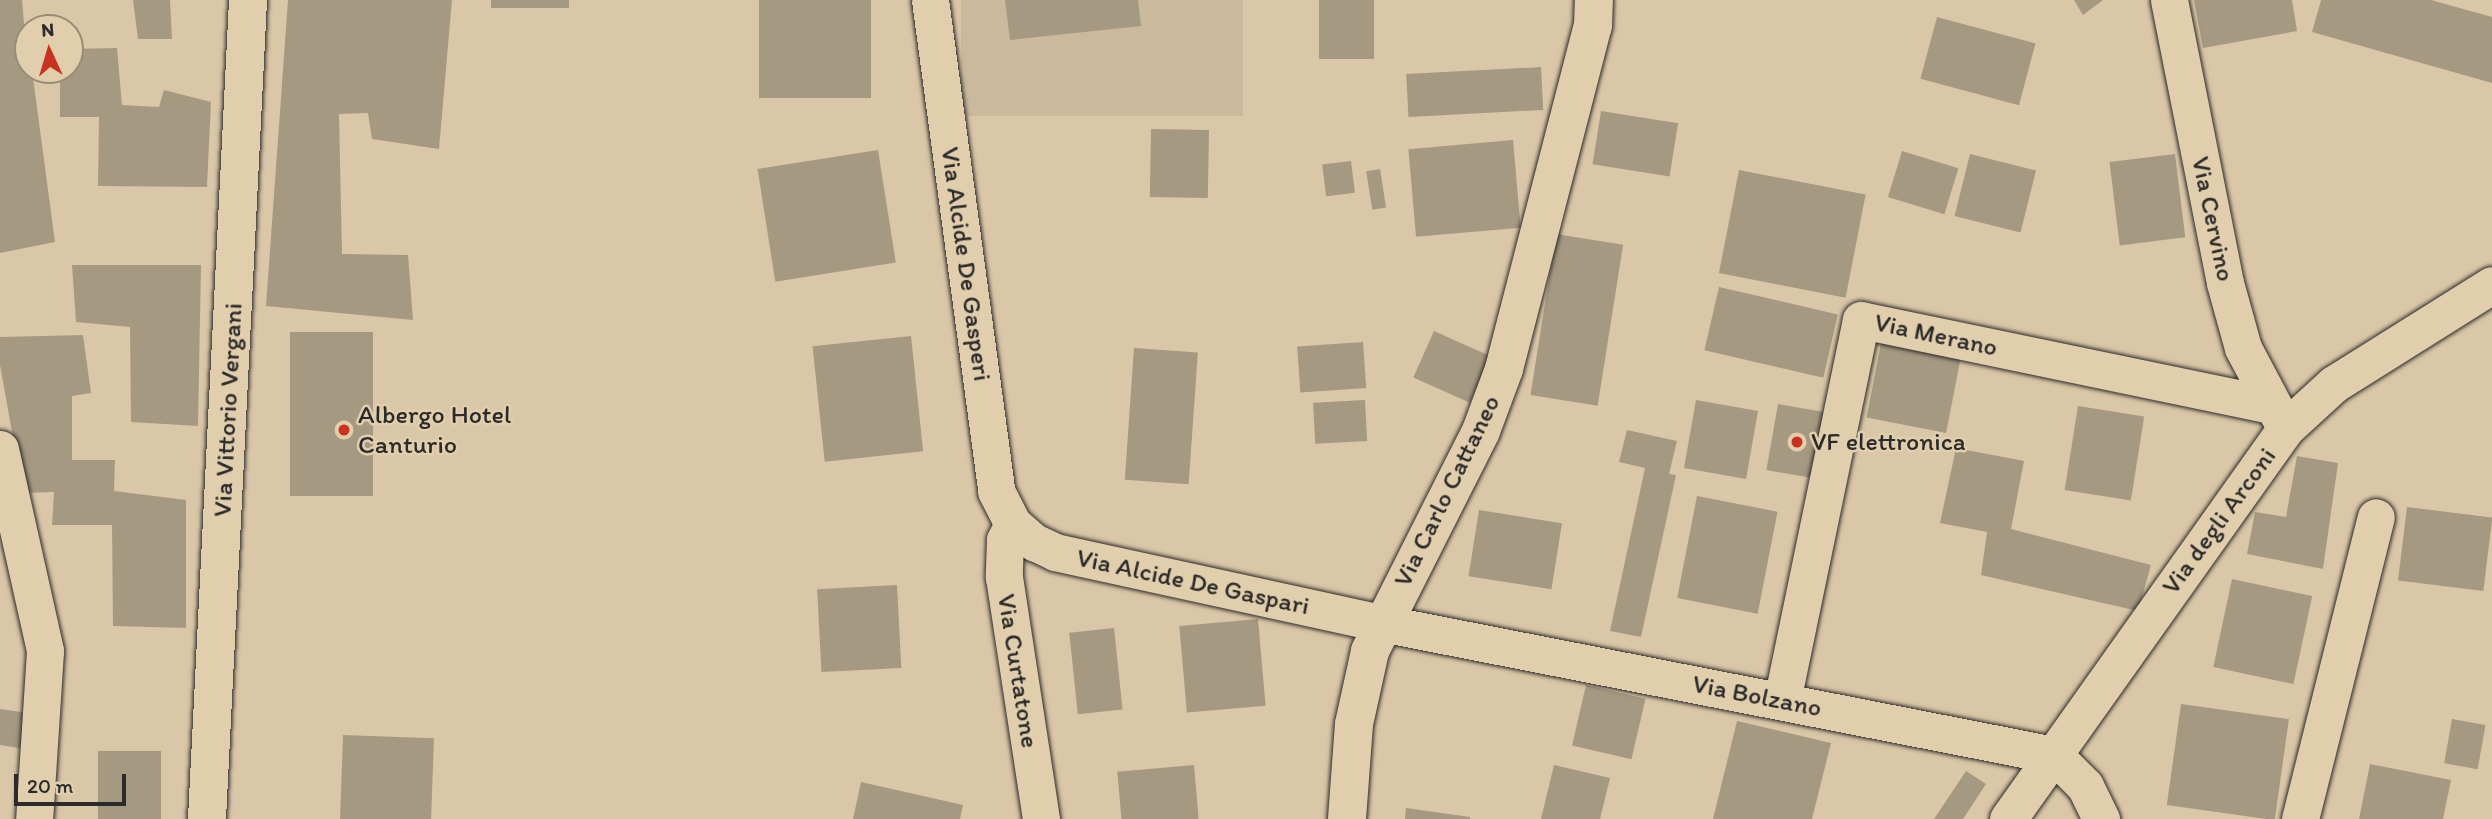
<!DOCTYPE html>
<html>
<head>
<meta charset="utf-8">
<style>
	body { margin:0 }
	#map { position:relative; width:2492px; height:819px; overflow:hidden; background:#dac7a7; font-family:Itim,sans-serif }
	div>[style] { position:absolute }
	.built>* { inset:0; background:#cab99c; transform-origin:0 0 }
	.building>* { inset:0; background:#a69982; transform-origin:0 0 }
	.roads { filter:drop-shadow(0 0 2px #2b2b2b) drop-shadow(0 0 2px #2b2b2b) }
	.street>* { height:37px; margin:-18.5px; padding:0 18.5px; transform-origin:18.5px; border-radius:18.5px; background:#e1ceac }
	.secondary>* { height:38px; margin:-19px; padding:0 19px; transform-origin:19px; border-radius:19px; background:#e1ceac }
	.dots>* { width:19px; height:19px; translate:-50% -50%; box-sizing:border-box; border:4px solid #e1ceac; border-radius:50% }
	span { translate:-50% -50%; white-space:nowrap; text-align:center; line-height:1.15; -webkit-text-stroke:5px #e1ceac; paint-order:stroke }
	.street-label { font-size:26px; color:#2b2b2b }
	.poi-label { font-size:26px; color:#2b2b2b }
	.left { translate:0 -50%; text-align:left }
	.north { position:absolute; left:14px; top:14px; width:70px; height:70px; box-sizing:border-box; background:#e1ceac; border:2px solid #988d78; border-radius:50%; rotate:356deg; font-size:19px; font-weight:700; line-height:28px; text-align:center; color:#2b2b2b }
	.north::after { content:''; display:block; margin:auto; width:24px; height:32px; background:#c8321e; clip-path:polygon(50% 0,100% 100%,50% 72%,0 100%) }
	.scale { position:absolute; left:14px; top:774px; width:112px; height:32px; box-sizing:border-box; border:4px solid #2b2b2b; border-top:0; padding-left:9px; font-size:21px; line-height:24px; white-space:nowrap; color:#2b2b2b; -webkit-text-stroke:5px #e1ceac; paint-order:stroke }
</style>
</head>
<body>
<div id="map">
	<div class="built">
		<i style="left:961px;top:0;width:282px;height:116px"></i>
	</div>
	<div class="building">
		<i style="clip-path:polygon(0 0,22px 0,28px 70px,32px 70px,55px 242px,0 253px)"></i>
		<i style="clip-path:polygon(133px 0,170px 0,172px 39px,138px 39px)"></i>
		<i style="clip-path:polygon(288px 0,452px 0,439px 149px,372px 139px,368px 113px,339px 114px,342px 254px,408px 255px,413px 320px,266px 306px)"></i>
		<i style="left:491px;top:0;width:78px;height:8px"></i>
		<i style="left:759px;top:0;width:112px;height:98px"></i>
		<i style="clip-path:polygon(1005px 0,1138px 0,1141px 26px,1010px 40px)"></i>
		<i style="left:1319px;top:0;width:55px;height:59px"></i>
		<i style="clip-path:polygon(2074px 0,2103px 0,2083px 15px)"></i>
		<i style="clip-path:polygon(2194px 0,2292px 0,2297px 31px,2203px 48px)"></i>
		<i style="clip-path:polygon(2321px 0,2431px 0,2492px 17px,2492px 83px,2312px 32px)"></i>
		<i style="left:1937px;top:17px;width:102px;height:64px;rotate:15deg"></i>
		<i style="clip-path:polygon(117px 48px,122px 105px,159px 107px,164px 90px,211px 102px,207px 187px,98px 186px,99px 117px,60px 117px,60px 70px,70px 70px,70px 49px)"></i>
		<i style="left:1541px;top:67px;width:43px;height:135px;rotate:87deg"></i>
		<i style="left:1601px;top:111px;width:78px;height:54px;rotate:9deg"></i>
		<i style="left:1151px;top:129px;width:58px;height:68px;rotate:1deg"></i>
		<i style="left:1513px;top:140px;width:88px;height:105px;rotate:85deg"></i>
		<i style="left:878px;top:150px;width:114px;height:122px;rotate:81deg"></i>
		<i style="left:1902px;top:151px;width:59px;height:48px;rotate:17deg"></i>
		<i style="left:1970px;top:154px;width:68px;height:64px;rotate:14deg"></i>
		<i style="left:2175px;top:154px;width:84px;height:66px;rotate:83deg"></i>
		<i style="left:1351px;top:161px;width:32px;height:29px;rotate:83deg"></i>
		<i style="left:1380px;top:169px;width:39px;height:14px;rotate:81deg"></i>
		<i style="left:1739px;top:170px;width:129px;height:105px;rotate:11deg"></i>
		<i style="left:1556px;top:234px;width:68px;height:163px;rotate:9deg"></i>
		<i style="clip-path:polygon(72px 265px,201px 265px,198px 426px,131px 422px,130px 327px,76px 322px)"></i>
		<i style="left:1719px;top:287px;width:122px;height:65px;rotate:13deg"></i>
		<i style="left:1434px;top:331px;width:62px;height:51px;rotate:24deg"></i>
		<i style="left:290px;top:332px;width:83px;height:164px"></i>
		<i style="left:1883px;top:333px;width:81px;height:86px;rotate:11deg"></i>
		<i style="clip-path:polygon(83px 335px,91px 393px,72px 396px,72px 460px,115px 460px,114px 491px,186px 500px,186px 628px,113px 626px,112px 525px,52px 525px,54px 492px,23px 493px,0 365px,0 337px)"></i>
		<i style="left:911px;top:336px;width:116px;height:99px;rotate:84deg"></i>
		<i style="left:1363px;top:342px;width:46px;height:66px;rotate:86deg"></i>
		<i style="left:1134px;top:348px;width:64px;height:132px;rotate:4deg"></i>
		<i style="left:1365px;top:400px;width:41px;height:52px;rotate:87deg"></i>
		<i style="left:1696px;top:400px;width:63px;height:69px;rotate:10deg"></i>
		<i style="left:1778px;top:404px;width:51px;height:67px;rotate:10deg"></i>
		<i style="left:2078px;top:406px;width:67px;height:85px;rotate:9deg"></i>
		<i style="clip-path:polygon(1627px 430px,1677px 441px,1669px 474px,1676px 475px,1641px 637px,1610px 631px,1645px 468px,1619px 462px)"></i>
		<i style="clip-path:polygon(1956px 448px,2024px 461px,2011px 529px,2151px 565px,2138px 611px,1981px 575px,1987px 532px,1940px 523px)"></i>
		<i style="clip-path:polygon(2297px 456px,2338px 463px,2323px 569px,2247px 554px,2255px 512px,2286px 517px)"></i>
		<i style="left:1697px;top:496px;width:82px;height:104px;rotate:11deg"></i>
		<i style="left:2407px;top:507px;width:86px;height:74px;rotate:7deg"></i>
		<i style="left:1479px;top:510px;width:84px;height:67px;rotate:9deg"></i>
		<i style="left:2232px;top:579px;width:82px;height:90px;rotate:12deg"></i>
		<i style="left:897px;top:585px;width:83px;height:80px;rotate:87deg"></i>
		<i style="left:1258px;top:619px;width:87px;height:79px;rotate:85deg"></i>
		<i style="left:1114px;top:628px;width:82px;height:45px;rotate:84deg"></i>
		<i style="left:1586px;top:685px;width:61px;height:62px;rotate:13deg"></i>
		<i style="left:2181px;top:704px;width:109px;height:102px;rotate:8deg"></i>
		<i style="clip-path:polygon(0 709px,36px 714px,31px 750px,0 745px)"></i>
		<i style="left:2452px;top:719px;width:34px;height:45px;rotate:10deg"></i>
		<i style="clip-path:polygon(1737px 721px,1831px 743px,1812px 819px,1713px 819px)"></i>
		<i style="left:343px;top:735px;width:91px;height:84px;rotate:2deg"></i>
		<i style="left:98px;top:751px;width:63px;height:68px"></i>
		<i style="clip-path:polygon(2370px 764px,2451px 780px,2443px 819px,2359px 819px)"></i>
		<i style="left:1194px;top:765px;width:54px;height:77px;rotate:85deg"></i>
		<i style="clip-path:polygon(1554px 765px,1610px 778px,1600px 819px,1541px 819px)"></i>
		<i style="clip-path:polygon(1966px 771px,1986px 784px,1963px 819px,1934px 819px)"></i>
		<i style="clip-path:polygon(861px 782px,963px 805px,960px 819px,853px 819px)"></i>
		<i style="clip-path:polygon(1406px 808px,1470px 817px,1470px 819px,1405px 819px)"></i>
	</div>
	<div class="roads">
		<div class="street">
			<i style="left:930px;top:0;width:495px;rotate:82.3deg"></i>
			<i style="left:996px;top:491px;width:37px;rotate:63deg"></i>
			<i style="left:1013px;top:524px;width:28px;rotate:41deg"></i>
			<i style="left:1034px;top:542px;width:23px;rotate:25deg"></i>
			<i style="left:1055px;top:552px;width:334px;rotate:12.3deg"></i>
			<i style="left:1381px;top:623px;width:686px;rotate:11.1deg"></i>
			<i style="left:2054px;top:755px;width:44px;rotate:45deg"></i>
			<i style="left:2085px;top:786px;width:37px;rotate:64deg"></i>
			<i style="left:2169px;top:0;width:288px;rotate:78.8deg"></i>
			<i style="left:2225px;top:283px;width:67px;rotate:74.5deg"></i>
			<i style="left:2243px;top:348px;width:79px;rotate:62.1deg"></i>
			<i style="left:0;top:449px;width:207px;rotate:77.4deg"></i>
			<i style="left:45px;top:651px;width:168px;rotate:93.7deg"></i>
			<i style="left:1013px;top:524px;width:18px;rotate:117deg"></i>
			<i style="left:1005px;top:540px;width:37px;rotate:92deg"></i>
			<i style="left:1004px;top:577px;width:245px;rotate:81.3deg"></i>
			<i style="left:1782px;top:701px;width:389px;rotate:-78.3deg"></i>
			<i style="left:1861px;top:320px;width:418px;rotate:11.7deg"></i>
			<i style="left:2008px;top:819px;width:481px;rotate:-54.6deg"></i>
			<i style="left:2287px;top:427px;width:64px;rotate:-42.5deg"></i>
			<i style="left:2334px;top:384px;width:186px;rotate:-32.1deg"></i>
			<i style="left:2300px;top:819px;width:311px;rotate:-75.9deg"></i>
		</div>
		<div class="secondary">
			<i style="left:207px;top:819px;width:820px;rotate:-87.13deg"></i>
			<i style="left:1347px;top:819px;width:95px;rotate:-85.8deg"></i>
			<i style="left:1354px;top:724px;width:75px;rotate:-77.6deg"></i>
			<i style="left:1370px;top:651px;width:246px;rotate:-63.2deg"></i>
			<i style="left:1481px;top:431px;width:66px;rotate:-69.6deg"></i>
			<i style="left:1504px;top:369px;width:354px;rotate:-75.5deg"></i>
			<i style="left:1593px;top:26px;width:26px;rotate:-88deg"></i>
		</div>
	</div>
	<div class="dots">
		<i style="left:344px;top:430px;background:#c8321e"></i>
		<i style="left:1797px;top:442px;background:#c8321e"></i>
	</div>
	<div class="street-label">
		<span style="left:2213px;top:219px;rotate:78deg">Via Cervino</span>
		<span style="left:966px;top:264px;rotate:82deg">Via Alcide De Gasperi</span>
		<span style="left:1936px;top:335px;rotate:12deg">Via Merano</span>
		<span style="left:228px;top:410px;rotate:-87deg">Via Vittorio Vergani</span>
		<span style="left:1447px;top:491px;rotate:-64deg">Via Carlo Cattaneo</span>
		<span style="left:2219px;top:521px;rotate:-54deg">Via degli Arconi</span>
		<span style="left:1193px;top:582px;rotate:12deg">Via Alcide De Gaspari</span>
		<span style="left:1018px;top:671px;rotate:81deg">Via Curtatone</span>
		<span style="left:1757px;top:696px;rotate:11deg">Via Bolzano</span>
	</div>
	<div class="poi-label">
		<span class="left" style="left:358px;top:430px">Albergo Hotel<br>Canturio</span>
		<span class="left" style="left:1811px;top:442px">VF elettronica</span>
	</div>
	<div class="north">N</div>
	<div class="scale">20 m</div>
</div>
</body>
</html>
